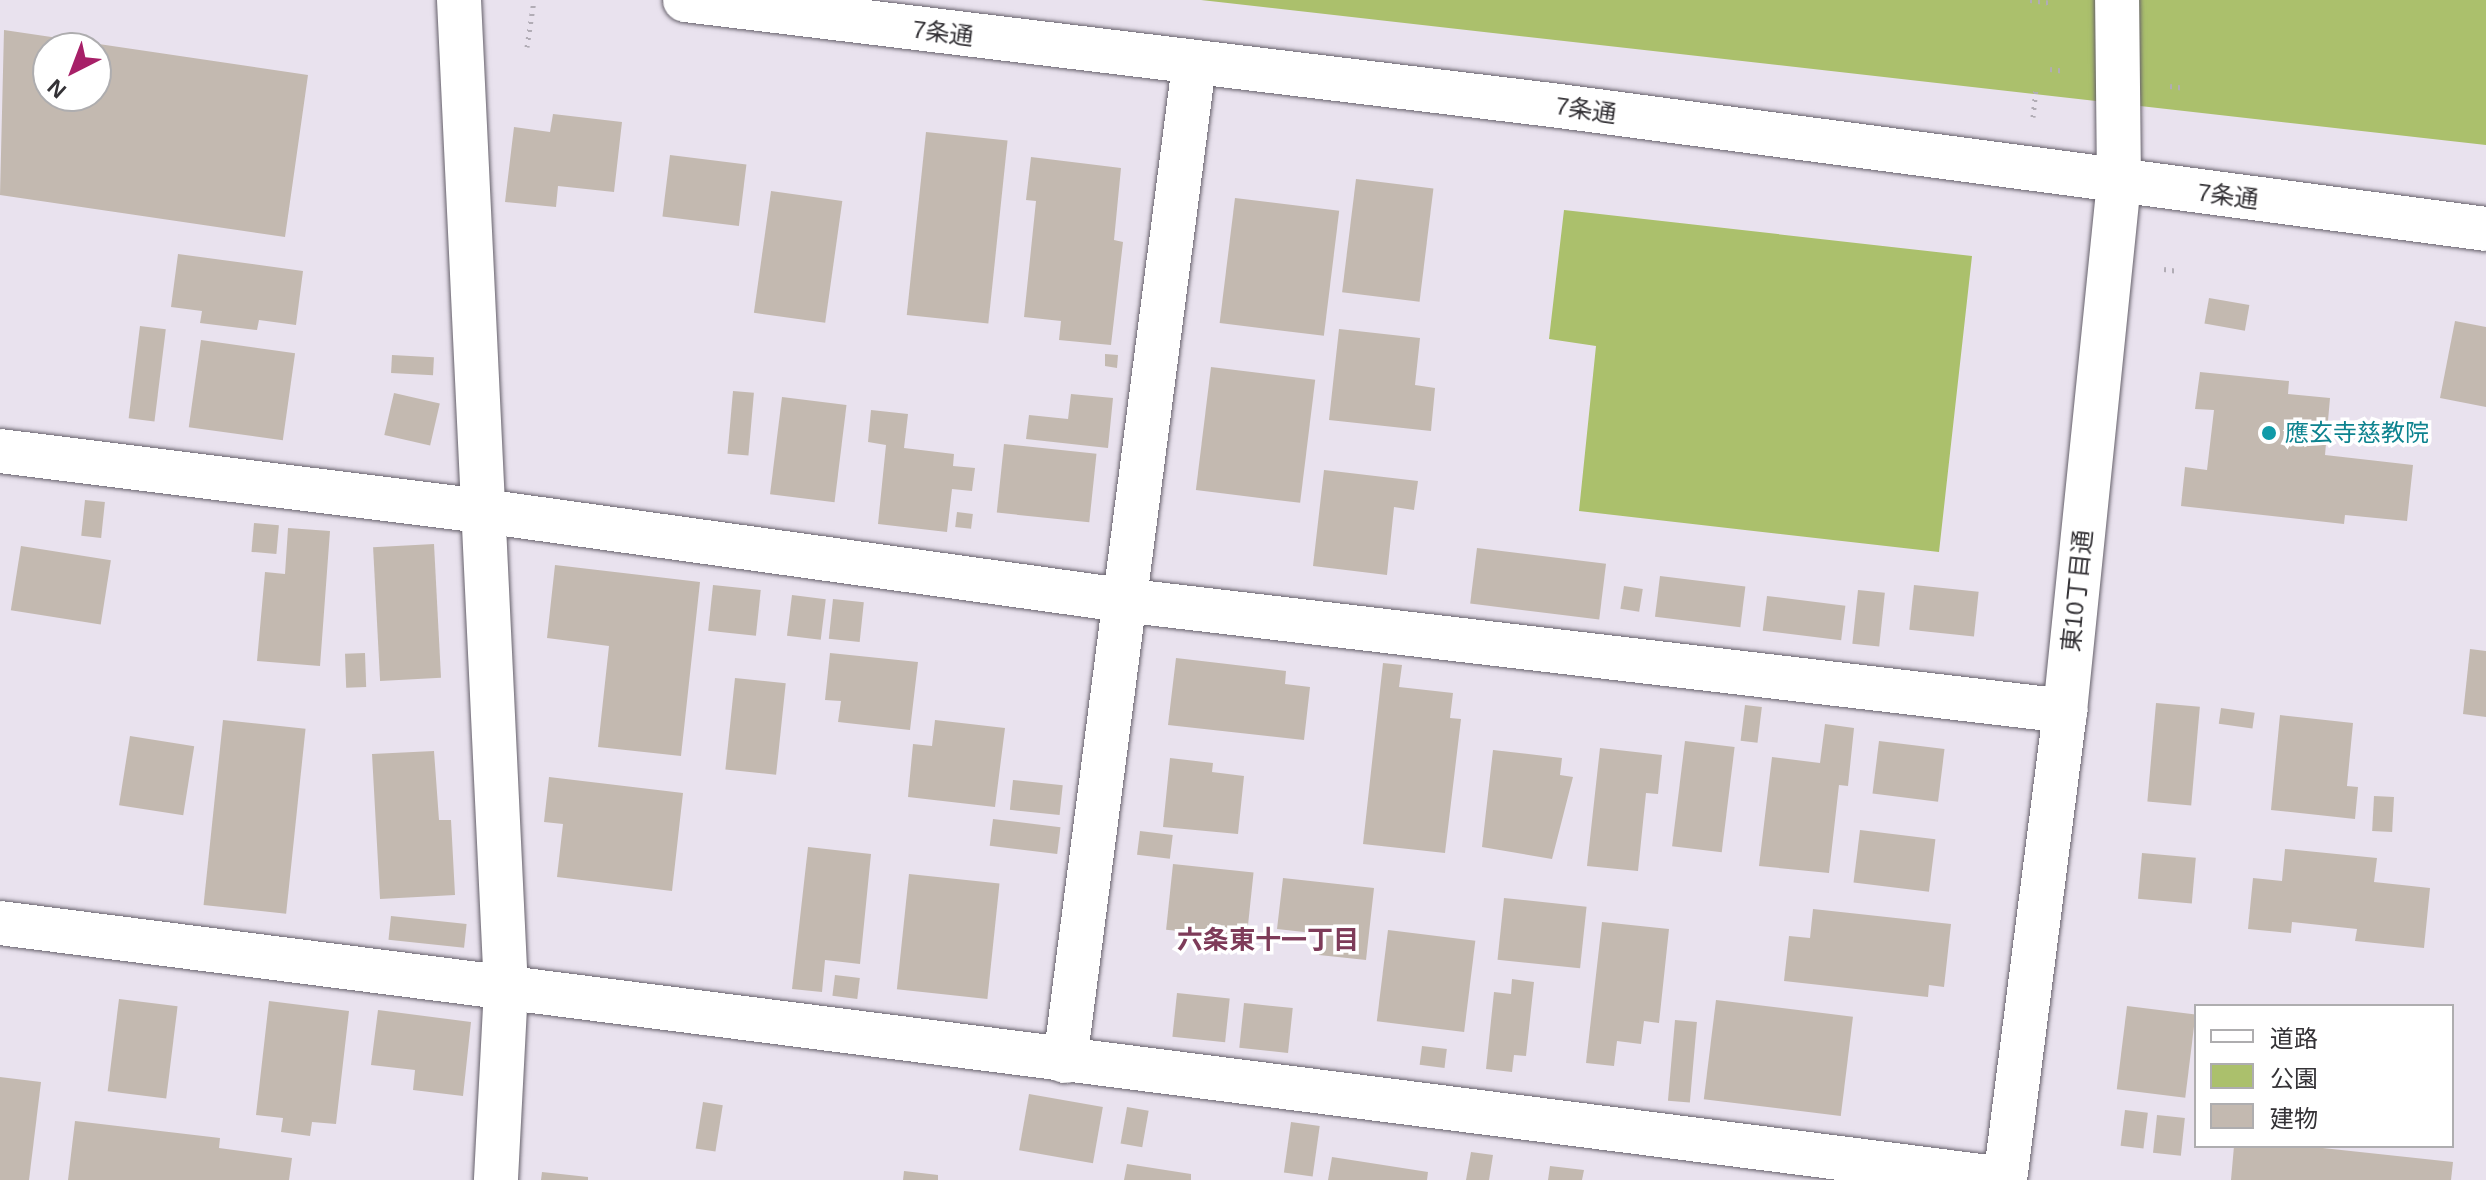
<!DOCTYPE html>
<html>
<head>
<meta charset="utf-8">
<style>
	body { margin:0 }
	#map { position:relative; width:2486px; height:1180px; overflow:hidden; background:#e9e2ee; font-family:Arial,"Noto Sans JP",sans-serif }
	div>[style] { position:absolute }
	.green>* { inset:0; background:#abc06c }
	.building>* { inset:0; background:#c3b9b0; transform-origin:0 0 }
	.path>* { height:5px; margin-top:-2.5px; transform-origin:0; background:repeating-linear-gradient(90deg,#b1acb5 0 2px,transparent 0 8px) }
	.roads { filter:drop-shadow(0 0 2px #66616b) drop-shadow(0 0 2px #66616b) }
	.minor>* { height:44px; margin:-22px; padding:0 22px; transform-origin:22px; border-radius:22px; background:#fff }
	.dots>* { width:22px; height:22px; translate:-50% -50%; box-sizing:border-box; border:4px solid #fff; border-radius:50% }
	span { translate:-50% -50%; white-space:nowrap; text-align:center; line-height:1.15; -webkit-text-stroke:7px #fff; paint-order:stroke }
	.street-label { font-size:24px; color:#343236 }
	.culture-label { font-size:24px; color:#0d838f }
	.left { translate:0 -50%; text-align:left }
	.neighbourhood-label { font-size:26px; color:#7e3b59; font-weight:700 }
	.legend { position:absolute; left:2194px; top:1004px; width:260px; height:144px; box-sizing:border-box; background:#fff; border:2px solid #aeadaf; margin:0; padding:10px 14px; list-style:none; font-size:24px; color:#343236 }
	.legend li { display:flex; align-items:center; gap:16px; height:40px }
	.legend b { width:40px; border:2px solid #aeadaf }
	.north { position:absolute; left:32px; top:32px; width:80px; height:80px; box-sizing:border-box; background:#fff; border:2px solid #aeadaf; border-radius:50%; rotate:222deg; font-size:22px; font-weight:700; line-height:32px; text-align:center; color:#343236 }
	.north::after { content:''; display:block; margin:auto; width:28px; height:36px; background:#a72068; clip-path:polygon(50% 0,100% 100%,50% 72%,0 100%) }
</style>
</head>
<body>
<div id="map">
	<div class="green">
		<i style="clip-path:polygon(1201px 0,2486px 0,2486px 145px)"></i>
		<i style="clip-path:polygon(1564px 210px,1972px 256px,1939px 552px,1579px 511px,1596px 346px,1549px 339px)"></i>
	</div>
	<div class="building">
		<i style="clip-path:polygon(evenodd,4px 30px,308px 75px,285px 237px,0 195px,4px 30px,48px 48px,96px 48px,96px 96px,48px 96px,48px 48px)"></i>
		<i style="clip-path:polygon(553px 114px,622px 122px,614px 192px,558px 186px,556px 207px,505px 202px,514px 127px,550px 132px)"></i>
		<i style="left:926px;top:132px;width:82px;height:184px;rotate:6deg"></i>
		<i style="left:670px;top:155px;width:77px;height:62px;rotate:7deg"></i>
		<i style="clip-path:polygon(1031px 157px,1121px 168px,1114px 240px,1123px 242px,1111px 345px,1059px 340px,1061px 321px,1024px 317px,1036px 201px,1026px 200px)"></i>
		<i style="left:1356px;top:179px;width:78px;height:114px;rotate:7deg"></i>
		<i style="left:771px;top:191px;width:72px;height:123px;rotate:8deg"></i>
		<i style="left:1235px;top:198px;width:105px;height:126px;rotate:7deg"></i>
		<i style="clip-path:polygon(178px 254px,303px 271px,296px 325px,259px 320px,257px 330px,200px 323px,202px 311px,171px 307px)"></i>
		<i style="left:2209px;top:298px;width:41px;height:26px;rotate:10deg"></i>
		<i style="clip-path:polygon(2455px 321px,2486px 327px,2486px 407px,2440px 398px)"></i>
		<i style="left:140px;top:326px;width:26px;height:93px;rotate:7deg"></i>
		<i style="clip-path:polygon(1339px 329px,1420px 338px,1415px 385px,1435px 388px,1431px 431px,1329px 420px)"></i>
		<i style="left:201px;top:340px;width:95px;height:88px;rotate:8deg"></i>
		<i style="clip-path:polygon(1105px 354px,1118px 355px,1117px 368px,1105px 366px)"></i>
		<i style="left:392px;top:355px;width:42px;height:18px;rotate:3deg"></i>
		<i style="left:1211px;top:367px;width:105px;height:124px;rotate:7deg"></i>
		<i style="clip-path:polygon(2200px 372px,2289px 381px,2288px 394px,2330px 398px,2325px 455px,2413px 465px,2407px 521px,2345px 515px,2344px 524px,2181px 506px,2185px 467px,2207px 470px,2214px 410px,2195px 409px)"></i>
		<i style="left:733px;top:391px;width:21px;height:63px;rotate:5deg"></i>
		<i style="left:394px;top:393px;width:47px;height:43px;rotate:13deg"></i>
		<i style="clip-path:polygon(1071px 394px,1113px 398px,1108px 448px,1026px 439px,1029px 415px,1068px 419px)"></i>
		<i style="left:782px;top:397px;width:65px;height:98px;rotate:7deg"></i>
		<i style="clip-path:polygon(871px 410px,908px 414px,904px 448px,954px 454px,953px 466px,975px 468px,972px 491px,952px 489px,947px 532px,878px 524px,886px 445px,868px 442px)"></i>
		<i style="left:1004px;top:444px;width:93px;height:69px;rotate:6deg"></i>
		<i style="clip-path:polygon(1324px 470px,1418px 481px,1414px 510px,1394px 507px,1387px 575px,1313px 566px)"></i>
		<i style="left:85px;top:500px;width:20px;height:36px;rotate:6deg"></i>
		<i style="left:957px;top:512px;width:16px;height:15px;rotate:7deg"></i>
		<i style="left:254px;top:523px;width:25px;height:29px;rotate:5deg"></i>
		<i style="clip-path:polygon(288px 528px,330px 531px,320px 666px,257px 661px,265px 572px,285px 574px)"></i>
		<i style="left:434px;top:544px;width:134px;height:61px;rotate:87deg"></i>
		<i style="left:21px;top:546px;width:91px;height:65px;rotate:9deg"></i>
		<i style="left:1477px;top:548px;width:130px;height:56px;rotate:7deg"></i>
		<i style="clip-path:polygon(555px 565px,700px 582px,681px 756px,598px 747px,609px 646px,547px 638px)"></i>
		<i style="left:1660px;top:576px;width:86px;height:41px;rotate:7deg"></i>
		<i style="left:713px;top:585px;width:48px;height:46px;rotate:6deg"></i>
		<i style="left:1914px;top:585px;width:65px;height:45px;rotate:6deg"></i>
		<i style="left:1624px;top:586px;width:19px;height:23px;rotate:9deg"></i>
		<i style="left:1858px;top:590px;width:27px;height:54px;rotate:6deg"></i>
		<i style="left:792px;top:595px;width:34px;height:41px;rotate:7deg"></i>
		<i style="left:1767px;top:596px;width:79px;height:35px;rotate:7deg"></i>
		<i style="left:833px;top:599px;width:31px;height:40px;rotate:6deg"></i>
		<i style="clip-path:polygon(2470px 649px,2486px 651px,2486px 717px,2463px 714px)"></i>
		<i style="left:365px;top:653px;width:34px;height:20px;rotate:88deg"></i>
		<i style="clip-path:polygon(830px 653px,918px 662px,910px 730px,838px 722px,841px 701px,825px 700px)"></i>
		<i style="clip-path:polygon(1176px 658px,1286px 671px,1285px 684px,1310px 687px,1304px 740px,1168px 725px)"></i>
		<i style="clip-path:polygon(1383px 663px,1402px 665px,1399px 687px,1453px 693px,1450px 718px,1461px 719px,1445px 853px,1363px 844px)"></i>
		<i style="left:735px;top:678px;width:51px;height:92px;rotate:6deg"></i>
		<i style="left:2156px;top:703px;width:44px;height:99px;rotate:5deg"></i>
		<i style="left:1745px;top:705px;width:17px;height:36px;rotate:7deg"></i>
		<i style="left:2221px;top:708px;width:34px;height:16px;rotate:8deg"></i>
		<i style="clip-path:polygon(2280px 715px,2353px 723px,2347px 786px,2358px 787px,2355px 819px,2271px 810px)"></i>
		<i style="left:223px;top:720px;width:83px;height:186px;rotate:6deg"></i>
		<i style="clip-path:polygon(935px 720px,1005px 728px,995px 807px,908px 797px,913px 744px,932px 746px)"></i>
		<i style="clip-path:polygon(1825px 724px,1854px 728px,1848px 786px,1839px 785px,1829px 873px,1759px 866px,1772px 757px,1820px 763px)"></i>
		<i style="left:130px;top:736px;width:65px;height:70px;rotate:9deg"></i>
		<i style="left:1685px;top:741px;width:50px;height:106px;rotate:7deg"></i>
		<i style="left:1879px;top:741px;width:66px;height:53px;rotate:7deg"></i>
		<i style="clip-path:polygon(1600px 748px,1662px 755px,1658px 794px,1646px 793px,1638px 871px,1587px 866px)"></i>
		<i style="clip-path:polygon(1493px 750px,1562px 758px,1560px 775px,1573px 777px,1552px 859px,1482px 847px)"></i>
		<i style="clip-path:polygon(434px 751px,439px 820px,451px 820px,455px 895px,380px 899px,372px 754px)"></i>
		<i style="clip-path:polygon(1170px 758px,1213px 763px,1212px 772px,1244px 776px,1238px 834px,1163px 827px)"></i>
		<i style="clip-path:polygon(549px 777px,683px 793px,672px 891px,557px 877px,563px 824px,544px 822px)"></i>
		<i style="left:1013px;top:780px;width:50px;height:30px;rotate:6deg"></i>
		<i style="left:2374px;top:796px;width:20px;height:35px;rotate:3deg"></i>
		<i style="left:993px;top:819px;width:68px;height:27px;rotate:7deg"></i>
		<i style="left:1860px;top:830px;width:76px;height:53px;rotate:7deg"></i>
		<i style="left:1140px;top:831px;width:33px;height:24px;rotate:7deg"></i>
		<i style="clip-path:polygon(808px 847px,871px 854px,860px 964px,825px 960px,822px 992px,792px 989px)"></i>
		<i style="clip-path:polygon(2285px 849px,2377px 858px,2374px 882px,2430px 888px,2424px 948px,2355px 941px,2357px 929px,2292px 922px,2291px 933px,2248px 929px,2253px 878px,2282px 881px)"></i>
		<i style="left:2142px;top:853px;width:54px;height:46px;rotate:5deg"></i>
		<i style="left:1173px;top:864px;width:81px;height:66px;rotate:6deg"></i>
		<i style="left:909px;top:874px;width:91px;height:116px;rotate:6deg"></i>
		<i style="clip-path:polygon(1283px 878px,1374px 888px,1366px 960px,1319px 955px,1322px 934px,1277px 929px)"></i>
		<i style="left:1504px;top:898px;width:83px;height:62px;rotate:6deg"></i>
		<i style="clip-path:polygon(1813px 909px,1951px 924px,1944px 987px,1929px 985px,1928px 997px,1784px 981px,1789px 936px,1810px 938px)"></i>
		<i style="left:391px;top:916px;width:76px;height:24px;rotate:6deg"></i>
		<i style="clip-path:polygon(1602px 922px,1669px 929px,1659px 1023px,1644px 1021px,1641px 1044px,1617px 1041px,1614px 1066px,1586px 1063px)"></i>
		<i style="left:1388px;top:930px;width:88px;height:92px;rotate:7deg"></i>
		<i style="left:835px;top:975px;width:25px;height:21px;rotate:7deg"></i>
		<i style="clip-path:polygon(1512px 979px,1534px 982px,1526px 1056px,1514px 1055px,1512px 1072px,1486px 1069px,1494px 992px,1511px 994px)"></i>
		<i style="left:1177px;top:993px;width:53px;height:44px;rotate:6deg"></i>
		<i style="left:119px;top:999px;width:59px;height:93px;rotate:7deg"></i>
		<i style="left:1716px;top:1000px;width:138px;height:100px;rotate:7deg"></i>
		<i style="clip-path:polygon(269px 1001px,349px 1011px,336px 1124px,312px 1122px,310px 1136px,281px 1132px,283px 1118px,256px 1115px)"></i>
		<i style="left:1244px;top:1003px;width:49px;height:45px;rotate:6deg"></i>
		<i style="left:2127px;top:1006px;width:69px;height:84px;rotate:7deg"></i>
		<i style="clip-path:polygon(378px 1010px,471px 1022px,463px 1096px,413px 1090px,415px 1070px,371px 1065px)"></i>
		<i style="left:1675px;top:1020px;width:22px;height:81px;rotate:5deg"></i>
		<i style="left:1422px;top:1046px;width:25px;height:19px;rotate:7deg"></i>
		<i style="clip-path:polygon(0 1077px,41px 1082px,29px 1180px,0 1180px)"></i>
		<i style="left:1029px;top:1094px;width:75px;height:57px;rotate:10deg"></i>
		<i style="left:703px;top:1102px;width:20px;height:47px;rotate:9deg"></i>
		<i style="left:1127px;top:1107px;width:22px;height:37px;rotate:10deg"></i>
		<i style="left:2125px;top:1110px;width:23px;height:36px;rotate:7deg"></i>
		<i style="left:2157px;top:1115px;width:28px;height:38px;rotate:6deg"></i>
		<i style="clip-path:polygon(75px 1121px,220px 1138px,219px 1148px,292px 1158px,289px 1180px,68px 1180px)"></i>
		<i style="left:1291px;top:1122px;width:29px;height:51px;rotate:8deg"></i>
		<i style="clip-path:polygon(2234px 1146px,2304px 1146px,2453px 1162px,2451px 1180px,2231px 1180px)"></i>
		<i style="clip-path:polygon(1471px 1152px,1493px 1155px,1489px 1180px,1466px 1180px)"></i>
		<i style="clip-path:polygon(1332px 1157px,1428px 1172px,1427px 1180px,1328px 1180px)"></i>
		<i style="clip-path:polygon(1127px 1164px,1191px 1174px,1191px 1180px,1124px 1180px)"></i>
		<i style="clip-path:polygon(1550px 1166px,1584px 1170px,1582px 1180px,1548px 1180px)"></i>
		<i style="clip-path:polygon(904px 1171px,938px 1175px,938px 1180px,903px 1180px)"></i>
		<i style="clip-path:polygon(542px 1172px,588px 1177px,588px 1180px,541px 1180px)"></i>
	</div>
	<div class="path">
		<i style="left:2030px;top:0;width:22px;rotate:8deg"></i>
		<i style="left:527px;top:47px;width:48px;rotate:-81.5deg"></i>
		<i style="left:2050px;top:69px;width:15px;rotate:8deg"></i>
		<i style="left:2170px;top:86px;width:15px;rotate:8deg"></i>
		<i style="left:2033px;top:117px;width:30px;rotate:-84deg"></i>
		<i style="left:2164px;top:269px;width:14px;rotate:8deg"></i>
	</div>
	<div class="roads">
		<div class="minor">
			<i style="left:459px;top:0;width:989px;rotate:87.28deg"></i>
			<i style="left:506px;top:988px;width:192px;rotate:93deg"></i>
			<i style="left:685px;top:0;width:873px;rotate:6.91deg"></i>
			<i style="left:1552px;top:105px;width:942px;rotate:7.56deg"></i>
			<i style="left:0;top:451px;width:487px;rotate:7.1deg"></i>
			<i style="left:483px;top:511px;width:645px;rotate:7.93deg"></i>
			<i style="left:1122px;top:600px;width:950px;rotate:6.71deg"></i>
			<i style="left:0;top:923px;width:2021px;rotate:7.28deg"></i>
			<i style="left:1065px;top:1061px;width:1004px;rotate:-82.62deg"></i>
			<i style="left:2005px;top:1180px;width:473px;rotate:-82.7deg"></i>
			<i style="left:2065px;top:711px;width:532px;rotate:-84.17deg"></i>
			<i style="left:2119px;top:182px;width:182px;rotate:-90.6deg"></i>
		</div>
	</div>
	<div class="dots">
		<i style="left:2269px;top:433px;background:#0f9aa8"></i>
	</div>
	<div class="street-label">
		<span style="left:943px;top:33px;rotate:7deg">7条通</span>
		<span style="left:1586px;top:110px;rotate:8deg">7条通</span>
		<span style="left:2228px;top:196px;rotate:7deg">7条通</span>
		<span style="left:2077px;top:591px;rotate:-84deg">東10丁目通</span>
	</div>
	<div class="culture-label">
		<span class="left" style="left:2285px;top:433px">應玄寺慈教院</span>
	</div>
	<div class="neighbourhood-label">
		<span style="left:1268px;top:941px">六条東十一丁目</span>
	</div>
	<ul class="legend">
	<li><b style="height:10px;background:#fff"></b>道路</li>
	<li><b style="height:22px;background:#abc06c"></b>公園</li>
	<li><b style="height:22px;background:#c3b9b0"></b>建物</li>
	</ul>
	<div class="north">N</div>
</div>
</body>
</html>
